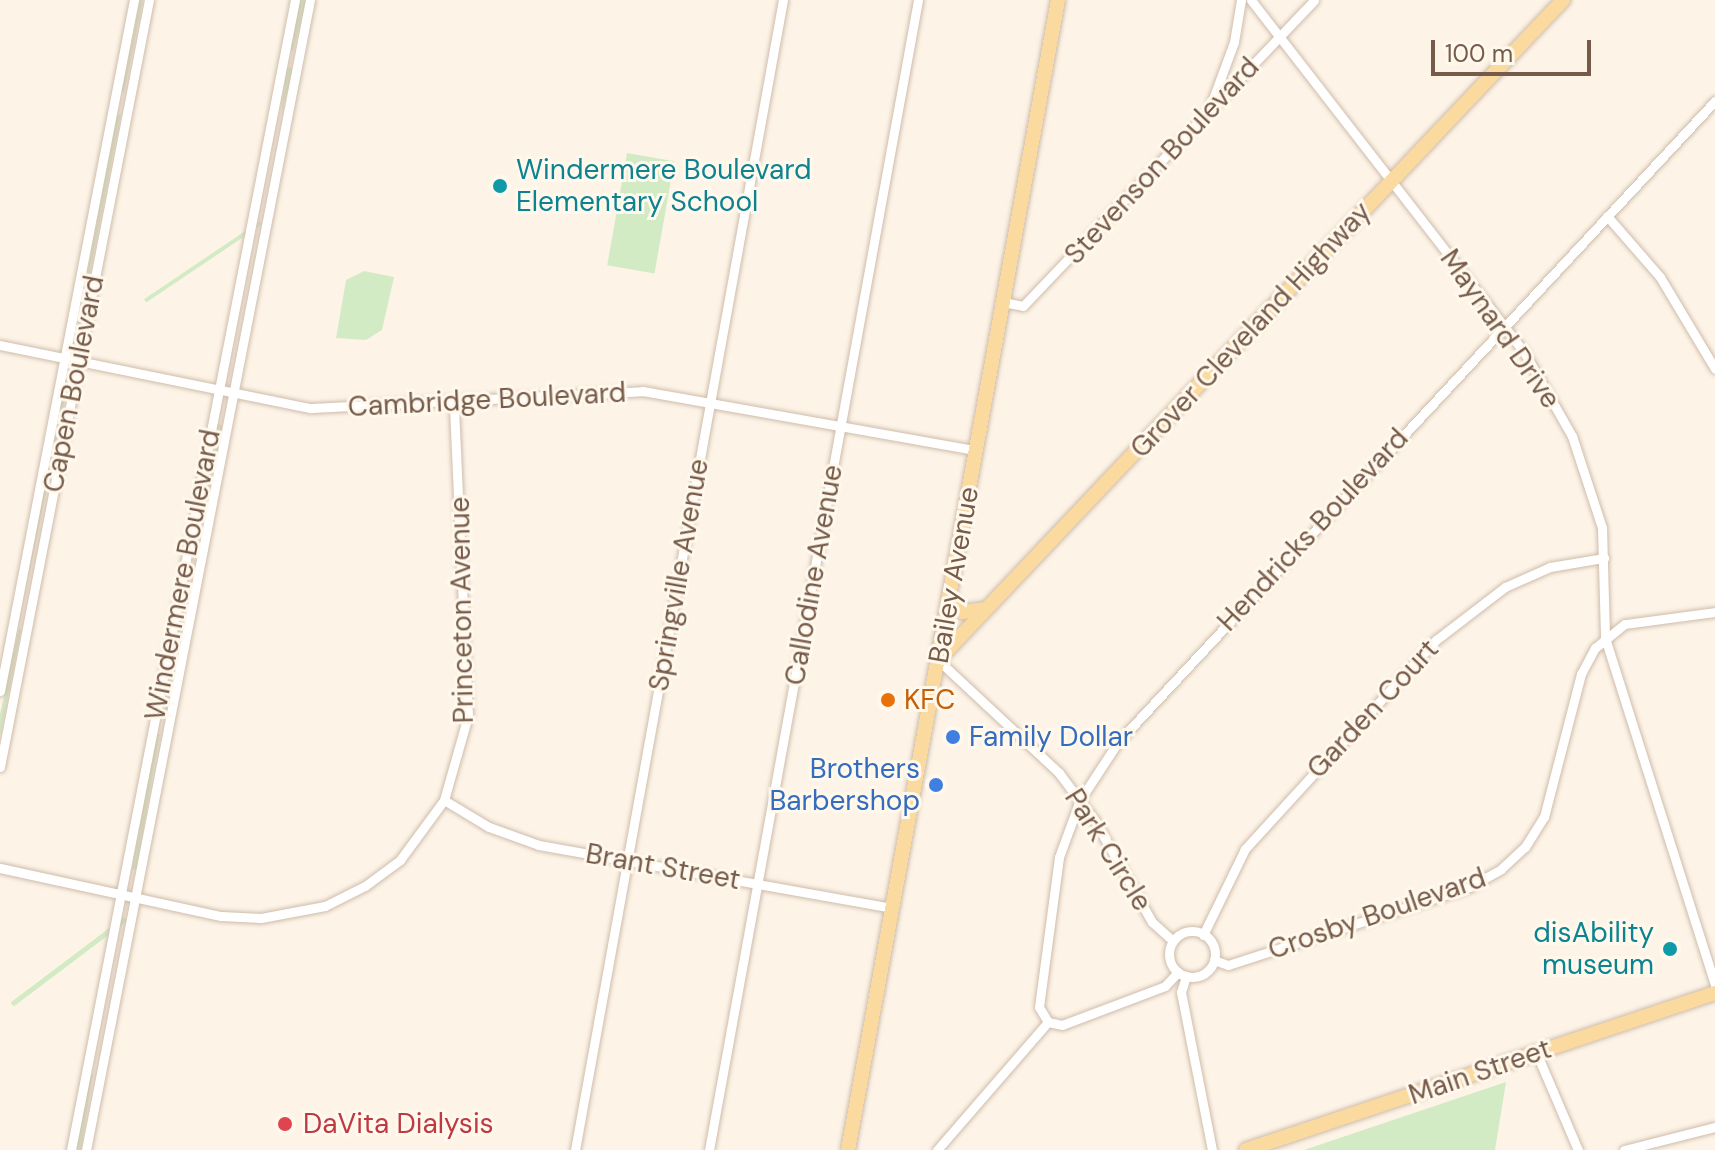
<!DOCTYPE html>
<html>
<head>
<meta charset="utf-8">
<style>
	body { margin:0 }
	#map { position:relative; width:1715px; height:1150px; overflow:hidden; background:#fdf4e7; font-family:"DM Sans",sans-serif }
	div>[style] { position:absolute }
	.green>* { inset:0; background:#d3ebc4; transform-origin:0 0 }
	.roads { filter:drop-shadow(0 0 2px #cfbcac) drop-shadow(0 0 2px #cfbcac) }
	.minor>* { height:9px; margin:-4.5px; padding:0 4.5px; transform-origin:4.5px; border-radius:4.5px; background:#fff }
	.minor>.ring { margin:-4.5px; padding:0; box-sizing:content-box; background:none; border:9px solid #fff; border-radius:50% }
	.primary>* { height:14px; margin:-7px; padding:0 7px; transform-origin:7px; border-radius:7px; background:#fbda9f }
	.dots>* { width:22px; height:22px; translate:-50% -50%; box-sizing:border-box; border:4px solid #fff8ed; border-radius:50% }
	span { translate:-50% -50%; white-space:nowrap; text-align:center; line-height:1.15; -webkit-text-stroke:6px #fff8ed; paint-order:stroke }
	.street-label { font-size:28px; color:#775b4a }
	.culture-label { font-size:28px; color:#0d838f }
	.left { translate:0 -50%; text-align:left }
	.right { translate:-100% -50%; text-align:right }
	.food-label { font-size:28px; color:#c56008 }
	.shop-label { font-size:28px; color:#366cbe }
	.health-label { font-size:28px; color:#be3a42 }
	.scale { position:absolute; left:1431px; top:40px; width:160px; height:36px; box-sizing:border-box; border:4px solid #775b4a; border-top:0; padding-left:10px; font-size:24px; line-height:28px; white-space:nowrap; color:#775b4a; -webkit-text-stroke:6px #fff8ed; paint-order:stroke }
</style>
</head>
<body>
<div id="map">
	<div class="green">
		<i style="clip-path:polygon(140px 0,143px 0,124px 93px,122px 91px)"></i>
		<i style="clip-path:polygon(300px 0,306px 0,293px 52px,290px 48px)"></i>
		<i style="clip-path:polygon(290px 67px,293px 70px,281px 114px,286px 69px)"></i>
		<i style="clip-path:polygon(121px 114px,76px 344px,74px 345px,117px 115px)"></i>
		<i style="left:627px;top:153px;width:48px;height:114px;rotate:10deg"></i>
		<i style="left:260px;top:221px;width:4px;height:140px;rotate:56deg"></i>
		<i style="clip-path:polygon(364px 271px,394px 277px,382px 330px,366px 340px,336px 338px,346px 280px)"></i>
		<i style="clip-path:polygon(69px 373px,70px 375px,22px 609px,66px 375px)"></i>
		<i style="clip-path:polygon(220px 424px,223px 428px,193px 564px,216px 426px)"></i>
		<i style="clip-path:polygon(190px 578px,167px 716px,163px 719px,160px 715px)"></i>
		<i style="clip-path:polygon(19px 628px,21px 630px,0 736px,0 714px)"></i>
		<i style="left:160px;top:734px;width:138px;height:4px;rotate:100deg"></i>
		<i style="left:124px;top:917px;width:5px;height:142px;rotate:53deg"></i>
		<i style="clip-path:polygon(93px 1074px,81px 1150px,75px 1150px,90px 1076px)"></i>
		<i style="clip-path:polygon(1506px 1082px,1495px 1150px,1304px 1150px)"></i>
	</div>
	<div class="roads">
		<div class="minor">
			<i style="left:1251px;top:0;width:445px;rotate:52.2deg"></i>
			<i style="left:1524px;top:352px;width:97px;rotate:60.3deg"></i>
			<i style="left:1572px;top:436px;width:97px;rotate:71.9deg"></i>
			<i style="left:1602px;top:528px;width:110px;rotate:88.4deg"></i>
			<i style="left:1605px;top:638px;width:364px;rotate:72.4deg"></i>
			<i style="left:1210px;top:107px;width:69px;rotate:-69.7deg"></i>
			<i style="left:1234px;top:42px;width:43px;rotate:-80.5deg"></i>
			<i style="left:1607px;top:216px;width:81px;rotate:49deg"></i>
			<i style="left:1660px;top:277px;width:107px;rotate:59.1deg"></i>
			<i style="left:1003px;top:302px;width:20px;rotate:11deg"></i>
			<i style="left:1023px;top:306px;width:422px;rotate:-46.4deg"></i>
			<i style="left:0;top:345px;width:317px;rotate:11.5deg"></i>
			<i style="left:311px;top:408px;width:332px;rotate:-2.9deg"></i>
			<i style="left:643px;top:391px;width:337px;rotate:10.1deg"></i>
			<i style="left:938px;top:660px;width:166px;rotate:43deg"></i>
			<i style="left:1059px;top:773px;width:60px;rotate:53.1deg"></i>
			<i style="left:1095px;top:821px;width:116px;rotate:60.6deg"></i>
			<i style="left:1152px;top:922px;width:28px;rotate:42deg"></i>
			<i style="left:0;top:691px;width:704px;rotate:-79.03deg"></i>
			<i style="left:0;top:767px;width:781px;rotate:-79.01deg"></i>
			<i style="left:444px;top:800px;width:52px;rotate:31deg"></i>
			<i style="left:489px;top:827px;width:53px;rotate:19.8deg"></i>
			<i style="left:539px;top:845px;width:358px;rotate:10.1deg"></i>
			<i style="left:0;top:868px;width:226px;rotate:12.3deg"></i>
			<i style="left:221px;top:916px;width:40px;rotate:2.9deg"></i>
			<i style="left:261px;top:918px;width:65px;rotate:-10.6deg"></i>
			<i style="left:325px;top:906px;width:45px;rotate:-26.6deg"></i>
			<i style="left:365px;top:886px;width:44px;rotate:-36.6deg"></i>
			<i style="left:400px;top:860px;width:74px;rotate:-53.7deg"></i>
			<i style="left:444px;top:800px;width:87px;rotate:-74.1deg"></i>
			<i style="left:468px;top:716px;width:314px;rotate:-92.6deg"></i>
			<i class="ring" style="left:1169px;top:931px;width:37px;height:37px"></i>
			<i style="left:1203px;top:935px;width:96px;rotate:-64deg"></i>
			<i style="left:1245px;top:849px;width:283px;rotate:-47.6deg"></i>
			<i style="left:1436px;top:640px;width:87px;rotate:-37.5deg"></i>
			<i style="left:1505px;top:587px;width:49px;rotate:-24deg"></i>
			<i style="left:1550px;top:567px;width:55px;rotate:-9.5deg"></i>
			<i style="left:1214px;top:960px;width:15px;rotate:20deg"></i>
			<i style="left:1228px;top:965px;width:253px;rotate:-17.9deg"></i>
			<i style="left:1469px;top:887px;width:37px;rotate:-29deg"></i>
			<i style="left:1501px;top:869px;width:33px;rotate:-43deg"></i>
			<i style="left:1525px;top:847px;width:36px;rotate:-58deg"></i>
			<i style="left:1544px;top:817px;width:148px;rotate:-75.5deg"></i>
			<i style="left:1581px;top:674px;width:30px;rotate:-62deg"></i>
			<i style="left:1595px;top:648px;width:38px;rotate:-39deg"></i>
			<i style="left:1625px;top:624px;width:91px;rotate:-7.6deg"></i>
			<i style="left:1186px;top:976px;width:17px;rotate:107deg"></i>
			<i style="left:1181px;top:992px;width:161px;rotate:78.9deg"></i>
			<i style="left:1048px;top:1022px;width:17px;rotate:-121deg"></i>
			<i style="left:1039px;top:1007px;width:151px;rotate:-82.4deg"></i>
			<i style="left:1059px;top:857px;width:61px;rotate:-69.8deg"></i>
			<i style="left:1080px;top:800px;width:69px;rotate:-56.8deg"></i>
			<i style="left:1118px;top:742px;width:876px;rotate:-47.04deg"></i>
			<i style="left:1048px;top:1022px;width:14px;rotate:12deg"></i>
			<i style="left:1062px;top:1025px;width:110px;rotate:-20.7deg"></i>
			<i style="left:1165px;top:986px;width:19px;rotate:-47deg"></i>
			<i style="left:1536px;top:1052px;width:107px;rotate:66.8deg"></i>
			<i style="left:71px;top:1150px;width:1172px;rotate:-78.98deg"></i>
			<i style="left:86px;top:1150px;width:1172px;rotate:-78.98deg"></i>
			<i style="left:575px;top:1150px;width:1169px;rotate:-79.75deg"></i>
			<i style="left:709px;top:1150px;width:1169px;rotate:-79.7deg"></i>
			<i style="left:937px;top:1150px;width:169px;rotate:-49.1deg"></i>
			<i style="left:1624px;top:1150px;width:94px;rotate:-14.2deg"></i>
		</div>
		<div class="primary">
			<i style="left:949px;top:596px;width:21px;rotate:51deg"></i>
			<i style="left:962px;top:612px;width:23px;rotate:-7deg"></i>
			<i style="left:939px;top:659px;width:908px;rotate:-46.56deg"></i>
			<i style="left:848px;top:1150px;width:1169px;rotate:-79.65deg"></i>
			<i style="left:1246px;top:1150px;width:495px;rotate:-18.5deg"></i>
		</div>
	</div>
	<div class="dots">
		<i style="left:500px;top:186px;background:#0f9aa8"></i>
		<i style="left:888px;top:700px;background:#e8710a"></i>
		<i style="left:953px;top:737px;background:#3f7fe0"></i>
		<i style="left:936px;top:785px;background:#3f7fe0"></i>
		<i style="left:1670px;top:949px;background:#0f9aa8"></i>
		<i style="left:285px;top:1124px;background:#e0444e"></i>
	</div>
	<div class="street-label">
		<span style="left:1162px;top:161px;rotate:-47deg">Stevenson Boulevard</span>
		<span style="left:1500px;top:329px;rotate:55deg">Maynard Drive</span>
		<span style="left:1251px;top:330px;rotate:-47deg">Grover Cleveland Highway</span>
		<span style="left:74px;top:384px;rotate:-79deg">Capen Boulevard</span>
		<span style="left:487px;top:400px;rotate:-3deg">Cambridge Boulevard</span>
		<span style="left:1313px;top:530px;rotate:-47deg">Hendricks Boulevard</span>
		<span style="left:183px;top:575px;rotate:-79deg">Windermere Boulevard</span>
		<span style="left:679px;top:575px;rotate:-80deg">Springville Avenue</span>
		<span style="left:814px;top:575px;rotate:-80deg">Callodine Avenue</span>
		<span style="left:954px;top:575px;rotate:-80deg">Bailey Avenue</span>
		<span style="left:462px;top:610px;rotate:-91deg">Princeton Avenue</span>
		<span style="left:1373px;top:709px;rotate:-47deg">Garden Court</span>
		<span style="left:1108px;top:850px;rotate:58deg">Park Circle</span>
		<span style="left:663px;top:867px;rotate:10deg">Brant Street</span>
		<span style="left:1377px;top:914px;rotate:-19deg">Crosby Boulevard</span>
		<span style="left:1480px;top:1072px;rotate:-19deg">Main Street</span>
	</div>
	<div class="culture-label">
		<span class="left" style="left:516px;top:186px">Windermere Boulevard<br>Elementary School</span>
		<span class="right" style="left:1654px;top:949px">disAbility<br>museum</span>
	</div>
	<div class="food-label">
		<span class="left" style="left:904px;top:700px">KFC</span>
	</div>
	<div class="shop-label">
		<span class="left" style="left:969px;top:737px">Family Dollar</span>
		<span class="right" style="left:920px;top:785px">Brothers<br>Barbershop</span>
	</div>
	<div class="health-label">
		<span class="left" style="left:303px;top:1124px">DaVita Dialysis</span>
	</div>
	<div class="scale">100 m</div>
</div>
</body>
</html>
